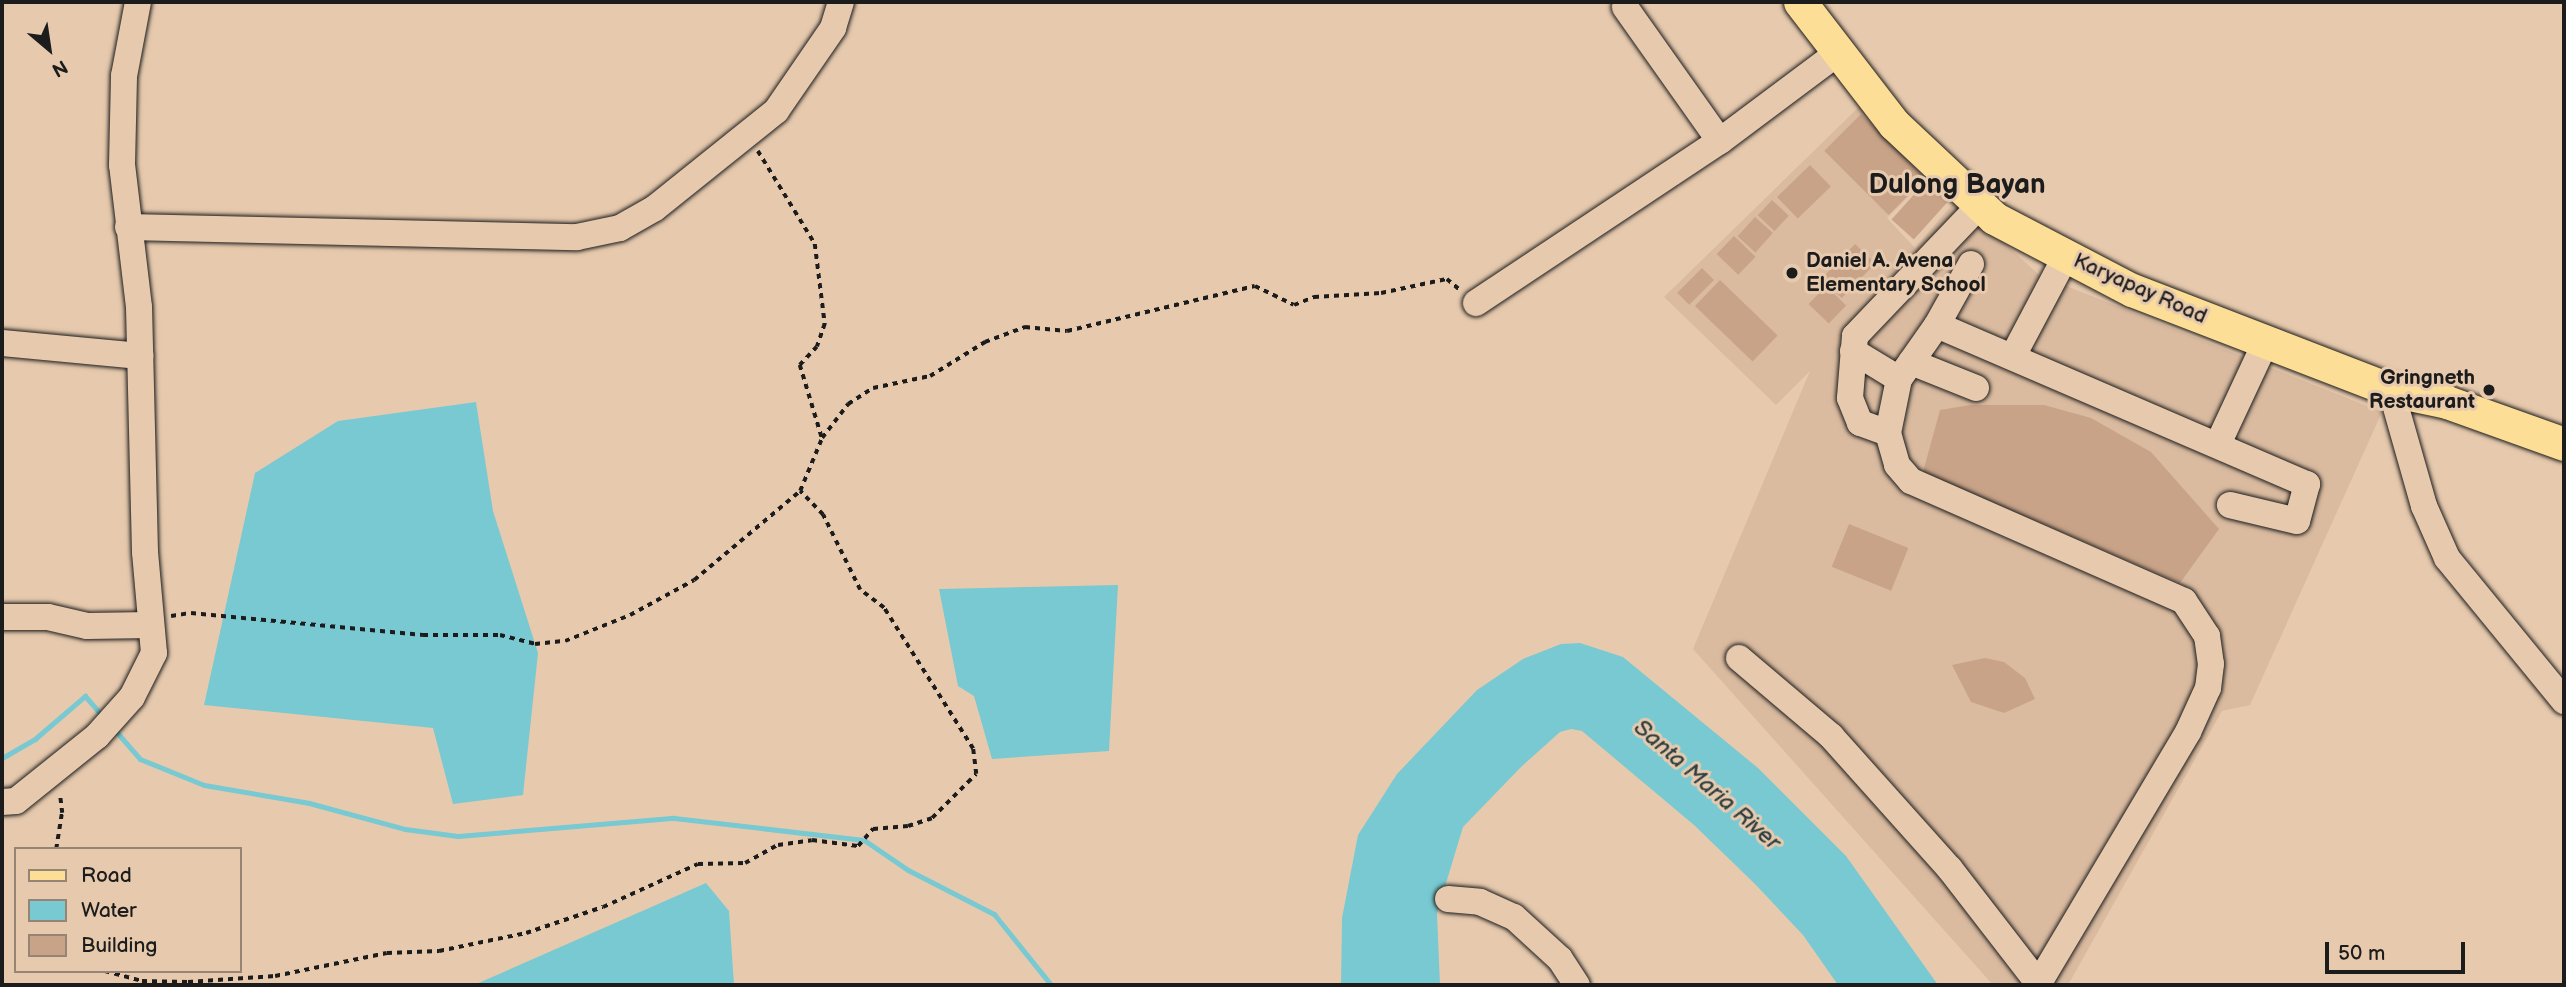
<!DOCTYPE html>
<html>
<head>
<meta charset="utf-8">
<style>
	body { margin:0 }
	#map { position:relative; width:2566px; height:987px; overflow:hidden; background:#e7caae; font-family:"Balsamiq Sans",sans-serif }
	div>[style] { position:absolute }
	.built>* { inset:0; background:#dabba0 }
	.water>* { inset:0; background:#78c9d1 }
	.stream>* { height:5px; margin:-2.5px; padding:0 2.5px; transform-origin:2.5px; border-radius:2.5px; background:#78c9d1 }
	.building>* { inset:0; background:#c8a388; transform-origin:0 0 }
	.path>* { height:3.5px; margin-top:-1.75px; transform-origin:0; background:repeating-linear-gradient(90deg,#1c1c1c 0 5px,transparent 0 10px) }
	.roads { filter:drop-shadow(0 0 2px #1c1c1c) drop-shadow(0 0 2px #1c1c1c) }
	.minor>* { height:26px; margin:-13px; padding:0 13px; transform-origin:13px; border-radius:13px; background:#e7caae }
	.major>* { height:33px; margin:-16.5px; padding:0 16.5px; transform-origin:16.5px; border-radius:16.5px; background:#fcde96 }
	.dots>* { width:19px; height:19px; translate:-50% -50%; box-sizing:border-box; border:4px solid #e7caae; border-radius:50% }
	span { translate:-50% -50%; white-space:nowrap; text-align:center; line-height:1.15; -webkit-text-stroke:6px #e7caae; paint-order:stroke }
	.poi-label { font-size:21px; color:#1c1c1c; font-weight:700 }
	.left { translate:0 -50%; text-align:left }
	.right { translate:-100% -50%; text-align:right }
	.street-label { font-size:21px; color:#1c1c1c }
	.water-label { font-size:23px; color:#2e3f40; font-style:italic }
	.district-label { font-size:28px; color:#1c1c1c; font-weight:700 }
	.frame { position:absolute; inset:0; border:4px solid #1c1c1c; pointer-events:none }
	.legend { position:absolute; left:14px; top:847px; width:228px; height:126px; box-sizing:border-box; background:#e7caae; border:2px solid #968474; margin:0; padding:9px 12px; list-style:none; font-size:21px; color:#1c1c1c }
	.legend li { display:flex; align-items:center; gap:14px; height:35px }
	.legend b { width:35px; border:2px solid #968474 }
	.north { position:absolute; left:14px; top:14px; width:70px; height:70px; -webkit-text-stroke:5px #e7caae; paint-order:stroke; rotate:151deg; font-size:19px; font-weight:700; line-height:28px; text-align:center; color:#1c1c1c }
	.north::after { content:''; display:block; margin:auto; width:24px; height:32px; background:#1c1c1c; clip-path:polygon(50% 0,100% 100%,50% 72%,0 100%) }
	.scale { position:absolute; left:2325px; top:942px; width:140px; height:32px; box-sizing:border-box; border:4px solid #1c1c1c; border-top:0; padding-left:9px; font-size:21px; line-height:24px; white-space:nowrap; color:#1c1c1c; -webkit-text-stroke:5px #e7caae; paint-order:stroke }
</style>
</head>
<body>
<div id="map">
	<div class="built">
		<i style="clip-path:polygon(1863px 103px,1932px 173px,1887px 218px,1915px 248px,1957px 199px,2039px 275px,2382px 412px,2250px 705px,2222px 711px,2068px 985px,1993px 985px,1693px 649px,1810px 371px,1776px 405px,1664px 297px)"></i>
	</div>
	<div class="water">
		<i style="clip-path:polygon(476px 402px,493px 511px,538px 653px,523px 795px,453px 804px,433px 728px,204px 705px,255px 473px,338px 421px)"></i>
		<i style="clip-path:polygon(1118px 585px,1109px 751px,992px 759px,974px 696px,958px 686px,939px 589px)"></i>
		<i style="clip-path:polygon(1580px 643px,1623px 657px,1758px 768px,1846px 856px,1938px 985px,1838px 985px,1803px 935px,1755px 884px,1694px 825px,1582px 731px,1571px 729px,1560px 732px,1521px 767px,1463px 827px,1437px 913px,1440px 985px,1341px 985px,1342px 918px,1358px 835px,1397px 774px,1477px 690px,1523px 659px,1561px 644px)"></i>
		<i style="clip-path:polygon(706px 883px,729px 911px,734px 985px,474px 985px)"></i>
	</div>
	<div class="stream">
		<i style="left:113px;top:728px;width:41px;rotate:48.9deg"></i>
		<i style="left:140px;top:759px;width:69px;rotate:22.1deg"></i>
		<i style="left:204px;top:785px;width:107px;rotate:9.7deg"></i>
		<i style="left:309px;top:803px;width:99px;rotate:15.2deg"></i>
		<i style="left:405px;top:829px;width:53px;rotate:7.5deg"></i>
		<i style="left:458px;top:836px;width:217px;rotate:-4.8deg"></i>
		<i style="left:674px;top:818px;width:191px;rotate:6.6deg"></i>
		<i style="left:864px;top:840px;width:53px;rotate:34.3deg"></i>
		<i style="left:908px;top:870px;width:97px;rotate:27.1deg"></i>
		<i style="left:994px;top:914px;width:91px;rotate:51.2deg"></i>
		<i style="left:2px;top:758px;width:39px;rotate:-30deg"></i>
		<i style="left:36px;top:738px;width:65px;rotate:-40.6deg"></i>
		<i style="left:85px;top:696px;width:29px;rotate:49deg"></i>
	</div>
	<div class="building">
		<i style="left:1861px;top:114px;width:91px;height:52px;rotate:45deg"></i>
		<i style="left:1810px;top:165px;width:30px;height:46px;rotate:46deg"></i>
		<i style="left:1927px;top:180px;width:30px;height:53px;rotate:42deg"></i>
		<i style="left:1772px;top:200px;width:23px;height:21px;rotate:43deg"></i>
		<i style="left:1755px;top:217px;width:24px;height:26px;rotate:42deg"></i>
		<i style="left:1734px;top:236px;width:30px;height:25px;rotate:44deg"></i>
		<i style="left:1855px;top:244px;width:28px;height:48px;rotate:44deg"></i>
		<i style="left:1702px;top:268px;width:17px;height:35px;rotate:45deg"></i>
		<i style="left:1720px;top:280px;width:80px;height:36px;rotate:44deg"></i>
		<i style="left:1826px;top:286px;width:28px;height:25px;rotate:44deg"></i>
		<i style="clip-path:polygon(1970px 405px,2044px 405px,2091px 418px,2151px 452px,2219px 529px,2180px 583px,1923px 472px,1940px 410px)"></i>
		<i style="left:1849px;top:524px;width:64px;height:46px;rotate:22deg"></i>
		<i style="clip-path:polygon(1985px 658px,2004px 662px,2025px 678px,2035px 699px,2004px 713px,1971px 702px,1952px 665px)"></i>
	</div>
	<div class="path">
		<i style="left:758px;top:151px;width:109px;rotate:58.5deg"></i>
		<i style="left:815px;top:244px;width:81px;rotate:82.9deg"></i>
		<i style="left:825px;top:324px;width:24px;rotate:109deg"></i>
		<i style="left:817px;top:347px;width:25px;rotate:133deg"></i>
		<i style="left:800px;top:365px;width:76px;rotate:73.2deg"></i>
		<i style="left:171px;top:616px;width:20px;rotate:-9deg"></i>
		<i style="left:191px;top:613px;width:233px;rotate:5.4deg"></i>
		<i style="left:423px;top:635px;width:77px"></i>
		<i style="left:500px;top:635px;width:36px;rotate:14deg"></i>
		<i style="left:535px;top:644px;width:30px;rotate:-6deg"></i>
		<i style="left:565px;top:641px;width:70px;rotate:-21.8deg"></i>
		<i style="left:630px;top:615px;width:73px;rotate:-28.7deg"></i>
		<i style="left:694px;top:580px;width:138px;rotate:-40deg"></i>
		<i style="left:800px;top:491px;width:57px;rotate:-67.5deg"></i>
		<i style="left:822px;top:438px;width:43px;rotate:-52.6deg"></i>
		<i style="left:848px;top:404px;width:30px;rotate:-33deg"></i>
		<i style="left:873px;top:388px;width:58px;rotate:-11.9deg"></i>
		<i style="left:930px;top:376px;width:65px;rotate:-31.7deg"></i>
		<i style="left:985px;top:342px;width:43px;rotate:-20.6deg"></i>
		<i style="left:1025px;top:327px;width:42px;rotate:5.4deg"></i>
		<i style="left:1067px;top:331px;width:193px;rotate:-13.5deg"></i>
		<i style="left:1255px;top:286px;width:43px;rotate:26deg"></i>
		<i style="left:1294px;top:305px;width:22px;rotate:-22deg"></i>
		<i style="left:1314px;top:297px;width:67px;rotate:-3.4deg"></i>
		<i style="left:1381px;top:293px;width:67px;rotate:-12deg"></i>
		<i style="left:1447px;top:279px;width:17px;rotate:40deg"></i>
		<i style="left:56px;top:849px;width:36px;rotate:-81deg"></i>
		<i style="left:62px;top:813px;width:17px;rotate:-97deg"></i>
		<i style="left:105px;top:971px;width:38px;rotate:15deg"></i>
		<i style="left:142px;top:981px;width:46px;rotate:1.2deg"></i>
		<i style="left:188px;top:982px;width:87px;rotate:-3.9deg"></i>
		<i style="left:275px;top:976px;width:114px;rotate:-11.6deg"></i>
		<i style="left:387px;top:953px;width:52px;rotate:-2.2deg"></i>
		<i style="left:439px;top:951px;width:89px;rotate:-11.7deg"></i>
		<i style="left:526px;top:933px;width:81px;rotate:-18.7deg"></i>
		<i style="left:603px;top:907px;width:104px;rotate:-24.4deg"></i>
		<i style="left:698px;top:864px;width:47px;rotate:-1.2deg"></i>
		<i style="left:745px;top:863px;width:38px;rotate:-29deg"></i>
		<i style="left:778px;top:845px;width:34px;rotate:-8deg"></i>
		<i style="left:812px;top:840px;width:46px;rotate:7.4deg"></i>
		<i style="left:858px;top:846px;width:23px;rotate:-49deg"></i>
		<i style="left:873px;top:829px;width:35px;rotate:-5deg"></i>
		<i style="left:908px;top:826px;width:25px;rotate:-18deg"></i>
		<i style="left:932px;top:818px;width:62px;rotate:-45deg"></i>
		<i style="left:976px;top:774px;width:25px;rotate:-97deg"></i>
		<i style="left:973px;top:749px;width:167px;rotate:-122.3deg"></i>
		<i style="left:884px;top:608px;width:30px;rotate:-143deg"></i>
		<i style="left:860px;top:590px;width:84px;rotate:-116.3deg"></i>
		<i style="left:823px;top:515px;width:33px;rotate:-134deg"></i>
	</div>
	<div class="roads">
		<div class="minor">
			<i style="left:1625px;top:7px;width:164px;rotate:54.7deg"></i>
			<i style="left:128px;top:227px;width:449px;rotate:1.3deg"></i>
			<i style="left:577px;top:237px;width:44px;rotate:-11.8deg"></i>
			<i style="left:620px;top:228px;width:40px;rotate:-29.7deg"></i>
			<i style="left:655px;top:208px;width:155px;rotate:-38.7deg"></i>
			<i style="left:776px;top:111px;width:101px;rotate:-55.5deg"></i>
			<i style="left:833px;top:28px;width:27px;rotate:-73deg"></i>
			<i style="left:1971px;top:264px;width:70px;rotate:119.1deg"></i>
			<i style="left:1937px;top:325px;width:66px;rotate:125.1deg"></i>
			<i style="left:1899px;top:379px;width:55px;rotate:101.5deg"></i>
			<i style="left:1888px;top:433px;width:33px;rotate:74deg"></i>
			<i style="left:1897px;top:465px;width:21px;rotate:49deg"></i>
			<i style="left:1911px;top:481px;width:298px;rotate:23.7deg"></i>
			<i style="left:2184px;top:601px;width:42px;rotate:56.7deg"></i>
			<i style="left:2207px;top:636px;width:28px;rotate:82deg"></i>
			<i style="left:2211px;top:664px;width:24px;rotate:97deg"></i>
			<i style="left:2208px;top:688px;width:48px;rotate:114.4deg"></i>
			<i style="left:2188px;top:732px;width:294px;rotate:120.7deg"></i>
			<i style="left:1476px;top:303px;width:293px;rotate:-33.6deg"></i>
			<i style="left:1720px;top:141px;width:149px;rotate:-36.8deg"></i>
			<i style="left:1937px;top:325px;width:403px;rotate:23.3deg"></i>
			<i style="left:2307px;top:484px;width:38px;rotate:105deg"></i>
			<i style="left:2297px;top:521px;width:69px;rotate:-166.6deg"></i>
			<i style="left:2px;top:343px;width:139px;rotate:5.4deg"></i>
			<i style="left:1853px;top:351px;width:54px;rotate:31.3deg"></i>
			<i style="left:2013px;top:356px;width:113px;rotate:-62.1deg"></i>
			<i style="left:1911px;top:362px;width:70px;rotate:21.8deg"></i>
			<i style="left:2391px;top:390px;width:121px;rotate:74.1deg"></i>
			<i style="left:2424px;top:506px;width:57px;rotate:66.1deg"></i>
			<i style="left:2447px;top:558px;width:185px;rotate:50.7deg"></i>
			<i style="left:1888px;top:433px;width:30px;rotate:-160deg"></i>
			<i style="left:1860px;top:423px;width:27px;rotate:-112deg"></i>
			<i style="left:1850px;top:398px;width:62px;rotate:-85.4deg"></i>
			<i style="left:1855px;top:336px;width:181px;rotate:-46.3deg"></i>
			<i style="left:2218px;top:444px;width:111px;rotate:-65deg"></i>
			<i style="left:2px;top:617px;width:46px"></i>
			<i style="left:48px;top:617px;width:40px;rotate:13deg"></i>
			<i style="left:87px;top:626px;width:64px;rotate:-0.9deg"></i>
			<i style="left:1739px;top:658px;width:121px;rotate:40.3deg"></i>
			<i style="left:1831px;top:736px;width:178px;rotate:48.2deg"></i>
			<i style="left:1950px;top:869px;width:144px;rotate:52.3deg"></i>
			<i style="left:2px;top:802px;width:14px;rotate:-4deg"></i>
			<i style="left:16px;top:801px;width:104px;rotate:-38.7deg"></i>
			<i style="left:97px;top:736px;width:52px;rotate:-48.1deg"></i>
			<i style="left:132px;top:697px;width:49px;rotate:-63.4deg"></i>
			<i style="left:154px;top:653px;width:101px;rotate:-95.1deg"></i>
			<i style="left:145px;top:552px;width:245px;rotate:-91.4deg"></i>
			<i style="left:139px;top:307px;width:143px;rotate:-96.8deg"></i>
			<i style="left:122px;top:165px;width:89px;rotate:-88.7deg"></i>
			<i style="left:124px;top:76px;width:75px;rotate:-79.3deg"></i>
			<i style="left:1448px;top:899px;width:32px;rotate:5deg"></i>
			<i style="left:1480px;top:902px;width:37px;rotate:24deg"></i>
			<i style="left:1514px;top:917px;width:62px;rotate:42.4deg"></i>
			<i style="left:1560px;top:959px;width:31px;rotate:57deg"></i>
		</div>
		<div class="major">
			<i style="left:1800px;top:2px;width:154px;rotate:52.4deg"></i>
			<i style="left:1894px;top:124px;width:137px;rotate:43.2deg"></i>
			<i style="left:1994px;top:218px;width:156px;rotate:27.6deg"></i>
			<i style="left:2132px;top:290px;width:278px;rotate:21.1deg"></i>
			<i style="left:2391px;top:390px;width:57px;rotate:12.1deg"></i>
			<i style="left:2447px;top:402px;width:124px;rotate:19.7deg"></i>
		</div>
	</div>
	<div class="dots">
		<i style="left:1792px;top:273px;background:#1c1c1c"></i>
		<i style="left:2489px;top:390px;background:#1c1c1c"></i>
	</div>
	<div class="poi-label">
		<span class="left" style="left:1806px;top:273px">Daniel A. Avena<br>Elementary School</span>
		<span class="right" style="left:2475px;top:390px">Gringneth<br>Restaurant</span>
	</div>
	<div class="street-label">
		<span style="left:2140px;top:289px;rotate:24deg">Karyapay Road</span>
	</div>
	<div class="water-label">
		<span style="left:1707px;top:785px;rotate:41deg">Santa Maria River</span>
	</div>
	<div class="district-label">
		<span style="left:1957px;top:185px">Dulong Bayan</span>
	</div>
	<div class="frame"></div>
	<ul class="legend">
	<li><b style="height:9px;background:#fcde96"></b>Road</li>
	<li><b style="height:19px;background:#78c9d1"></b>Water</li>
	<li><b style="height:19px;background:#c8a388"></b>Building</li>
	</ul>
	<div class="north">N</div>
	<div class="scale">50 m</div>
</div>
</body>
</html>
